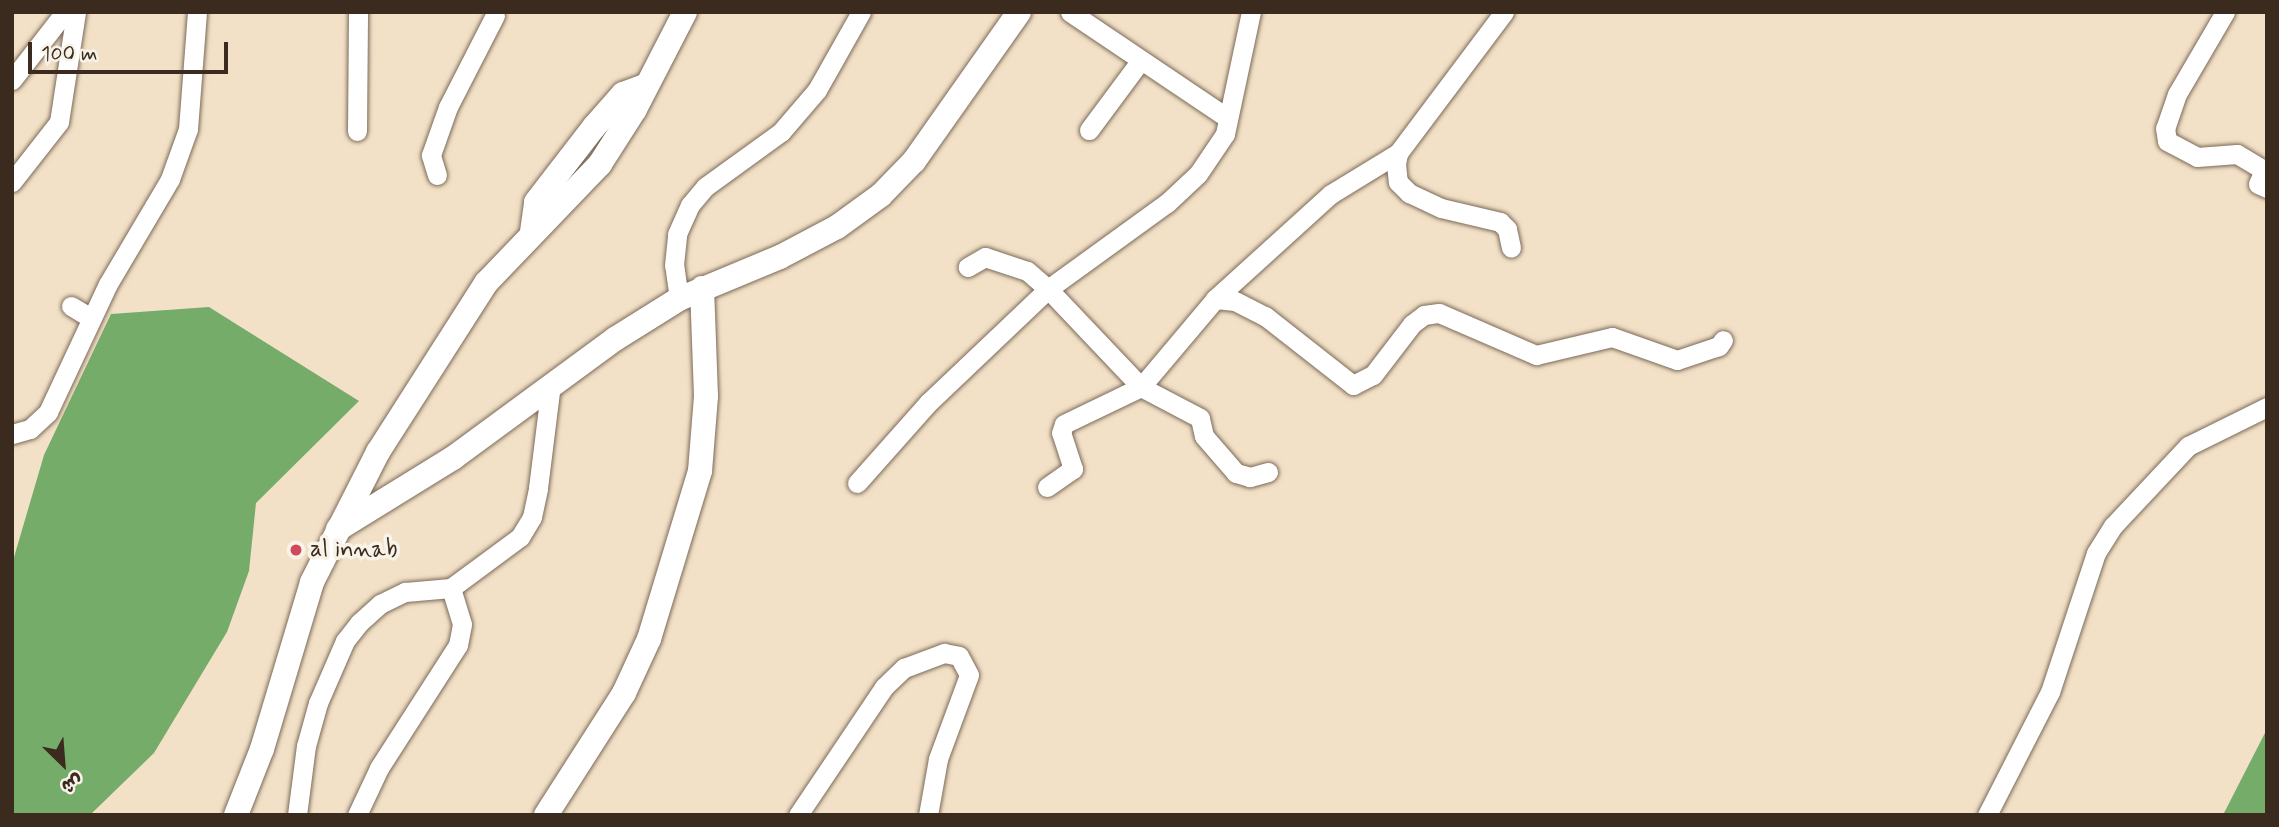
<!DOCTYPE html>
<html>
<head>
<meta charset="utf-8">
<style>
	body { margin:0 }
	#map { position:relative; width:2279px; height:827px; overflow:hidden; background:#f3e1c7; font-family:Mynerve,"Playpen Sans Arabic",sans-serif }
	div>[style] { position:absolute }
	.forest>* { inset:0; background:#76ac69 }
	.roads { filter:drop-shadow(0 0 2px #7b6a59) drop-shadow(0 0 2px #7b6a59) }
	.minor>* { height:19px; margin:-9.5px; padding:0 9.5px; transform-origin:9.5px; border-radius:9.5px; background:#fff }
	.major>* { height:24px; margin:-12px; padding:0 12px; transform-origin:12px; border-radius:12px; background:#fff }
	.dots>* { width:19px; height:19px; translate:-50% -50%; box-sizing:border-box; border:4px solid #f7f3e8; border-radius:50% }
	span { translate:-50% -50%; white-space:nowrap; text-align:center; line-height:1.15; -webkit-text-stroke:7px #f7f3e8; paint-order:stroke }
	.poi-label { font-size:24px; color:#3b2a1e }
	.left { translate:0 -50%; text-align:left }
	.frame { position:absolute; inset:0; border:14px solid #3b2a1e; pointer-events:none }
	.north { position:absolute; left:28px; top:729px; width:70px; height:70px; -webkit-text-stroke:5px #f7f3e8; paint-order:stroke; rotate:155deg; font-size:19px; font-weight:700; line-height:28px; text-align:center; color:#3b2a1e }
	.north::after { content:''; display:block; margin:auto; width:24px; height:32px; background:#3b2a1e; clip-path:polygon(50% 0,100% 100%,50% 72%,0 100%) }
	.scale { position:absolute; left:28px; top:42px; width:200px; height:32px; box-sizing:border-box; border:4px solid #3b2a1e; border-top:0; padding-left:9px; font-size:21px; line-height:24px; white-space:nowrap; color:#3b2a1e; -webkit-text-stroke:5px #f7f3e8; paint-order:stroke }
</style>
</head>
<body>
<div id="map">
	<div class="forest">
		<i style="clip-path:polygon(209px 307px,359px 401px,256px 503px,249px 571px,227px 632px,154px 753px,90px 815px,12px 815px,12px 564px,44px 455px,111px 314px)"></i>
		<i style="clip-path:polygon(2267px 729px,2267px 815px,2223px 815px)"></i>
	</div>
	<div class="roads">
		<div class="minor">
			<i style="left:1070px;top:12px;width:187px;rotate:33.9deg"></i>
			<i style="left:1504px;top:12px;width:176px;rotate:126.9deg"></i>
			<i style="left:1398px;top:153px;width:11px;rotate:100deg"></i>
			<i style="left:1396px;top:164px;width:18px;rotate:84deg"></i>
			<i style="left:1398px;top:182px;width:16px;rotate:45deg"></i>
			<i style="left:1409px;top:193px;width:35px;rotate:25deg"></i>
			<i style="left:1441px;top:208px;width:61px;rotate:13.3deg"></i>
			<i style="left:1500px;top:222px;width:10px;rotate:45deg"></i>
			<i style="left:1507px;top:229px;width:19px;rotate:78deg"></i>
			<i style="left:2225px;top:12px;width:95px;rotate:120.3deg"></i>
			<i style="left:2177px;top:94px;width:36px;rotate:109deg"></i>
			<i style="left:2165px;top:128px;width:13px;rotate:81deg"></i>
			<i style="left:2167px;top:141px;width:34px;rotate:28deg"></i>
			<i style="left:2197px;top:157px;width:40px;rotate:-4.3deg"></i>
			<i style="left:2237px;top:154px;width:31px;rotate:31deg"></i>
			<i style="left:2264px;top:170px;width:15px;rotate:113deg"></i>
			<i style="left:2258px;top:184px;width:10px;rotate:24deg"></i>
			<i style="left:12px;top:80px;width:86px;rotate:-52.1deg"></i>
			<i style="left:1089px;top:130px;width:87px;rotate:-53.4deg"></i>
			<i style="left:357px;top:131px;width:119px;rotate:-89.5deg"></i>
			<i style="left:437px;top:175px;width:21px;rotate:-107deg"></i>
			<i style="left:431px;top:155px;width:51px;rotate:-70.5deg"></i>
			<i style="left:448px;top:107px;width:103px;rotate:-62.9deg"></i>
			<i style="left:12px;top:182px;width:76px;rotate:-51.9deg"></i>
			<i style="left:59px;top:122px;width:111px;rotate:-81.2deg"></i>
			<i style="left:679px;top:299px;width:34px;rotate:-98deg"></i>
			<i style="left:674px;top:265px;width:31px;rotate:-84deg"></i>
			<i style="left:677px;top:234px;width:32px;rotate:-66deg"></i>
			<i style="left:690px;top:205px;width:23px;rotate:-50deg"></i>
			<i style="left:705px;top:187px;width:94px;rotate:-35.9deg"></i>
			<i style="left:781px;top:132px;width:55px;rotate:-49.4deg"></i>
			<i style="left:817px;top:90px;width:90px;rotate:-60.6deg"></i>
			<i style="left:1215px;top:299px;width:20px;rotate:6deg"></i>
			<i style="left:1235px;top:301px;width:34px;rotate:27deg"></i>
			<i style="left:1265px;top:316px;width:112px;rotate:38.1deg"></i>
			<i style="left:1353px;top:385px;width:22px;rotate:-27deg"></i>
			<i style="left:1373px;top:375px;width:64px;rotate:-52.6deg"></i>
			<i style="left:1412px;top:324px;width:15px;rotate:-37deg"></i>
			<i style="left:1424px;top:315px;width:15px;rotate:-8deg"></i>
			<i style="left:1439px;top:313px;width:106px;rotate:23.4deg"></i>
			<i style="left:1536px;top:355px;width:78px;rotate:-13.3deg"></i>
			<i style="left:1612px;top:337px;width:69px;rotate:19.5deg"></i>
			<i style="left:1677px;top:360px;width:44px;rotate:-18.4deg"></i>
			<i style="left:1719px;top:346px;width:7px;rotate:-56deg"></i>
			<i style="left:71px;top:306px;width:23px;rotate:31deg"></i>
			<i style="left:12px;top:434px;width:19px;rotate:-16deg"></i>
			<i style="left:30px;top:429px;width:25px;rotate:-43deg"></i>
			<i style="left:48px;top:412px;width:141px;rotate:-64.9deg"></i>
			<i style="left:108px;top:284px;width:122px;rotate:-59.4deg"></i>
			<i style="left:170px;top:179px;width:53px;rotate:-70.2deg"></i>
			<i style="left:188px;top:129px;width:117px;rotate:-85.6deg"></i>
			<i style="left:1268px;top:472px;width:19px;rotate:164deg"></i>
			<i style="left:1250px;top:477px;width:15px;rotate:-164deg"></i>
			<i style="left:1236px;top:473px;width:49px;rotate:-130.9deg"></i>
			<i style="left:1204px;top:436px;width:18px;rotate:-103deg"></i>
			<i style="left:1200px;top:418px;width:67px;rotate:-152.3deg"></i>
			<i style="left:1141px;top:387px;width:115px;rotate:-49.9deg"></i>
			<i style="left:1215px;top:299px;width:156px;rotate:-42.2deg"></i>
			<i style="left:1331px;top:194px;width:79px;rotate:-31.5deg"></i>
			<i style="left:857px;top:483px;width:107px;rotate:-48.4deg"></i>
			<i style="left:928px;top:403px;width:166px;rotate:-43.5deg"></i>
			<i style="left:1048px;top:289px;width:28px;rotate:-139deg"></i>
			<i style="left:1027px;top:271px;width:44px;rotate:-161.6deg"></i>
			<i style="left:985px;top:257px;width:20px;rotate:150deg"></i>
			<i style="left:1047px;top:487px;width:32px;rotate:-35deg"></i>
			<i style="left:1073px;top:469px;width:38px;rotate:-108deg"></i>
			<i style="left:1061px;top:433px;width:9px;rotate:-72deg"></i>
			<i style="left:1064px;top:424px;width:85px;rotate:-25.7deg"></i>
			<i style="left:1141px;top:387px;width:135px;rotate:-133.5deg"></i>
			<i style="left:1048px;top:289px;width:147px;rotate:-35.9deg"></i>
			<i style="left:1167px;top:203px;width:42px;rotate:-43.1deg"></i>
			<i style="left:1198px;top:174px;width:48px;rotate:-56deg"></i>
			<i style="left:1225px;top:134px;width:125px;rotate:-78deg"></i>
			<i style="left:297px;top:815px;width:70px;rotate:-82.6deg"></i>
			<i style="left:306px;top:746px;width:45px;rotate:-74.4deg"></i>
			<i style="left:318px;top:703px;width:68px;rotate:-66.5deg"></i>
			<i style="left:345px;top:641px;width:23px;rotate:-52deg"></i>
			<i style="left:359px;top:623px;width:28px;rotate:-42deg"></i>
			<i style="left:380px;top:604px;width:28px;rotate:-26deg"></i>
			<i style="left:405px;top:592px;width:46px;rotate:-5deg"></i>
			<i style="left:451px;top:588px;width:86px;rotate:-36.5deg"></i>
			<i style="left:520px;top:537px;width:23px;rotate:-59deg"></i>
			<i style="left:532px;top:517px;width:30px;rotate:-78deg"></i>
			<i style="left:538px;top:488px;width:105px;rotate:-82.9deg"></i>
			<i style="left:357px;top:815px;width:52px;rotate:-64.9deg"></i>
			<i style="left:379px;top:768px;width:146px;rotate:-57.3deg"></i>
			<i style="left:458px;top:645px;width:21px;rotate:-79deg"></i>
			<i style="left:462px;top:624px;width:38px;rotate:-107deg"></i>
			<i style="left:798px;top:815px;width:154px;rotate:-56.1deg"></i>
			<i style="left:884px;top:687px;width:28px;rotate:-44deg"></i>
			<i style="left:904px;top:668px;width:43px;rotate:-20.6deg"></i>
			<i style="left:944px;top:653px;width:15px;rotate:11deg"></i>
			<i style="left:959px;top:656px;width:21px;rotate:62deg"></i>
			<i style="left:969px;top:675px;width:90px;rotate:110.3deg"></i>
			<i style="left:938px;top:759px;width:57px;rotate:100.1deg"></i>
			<i style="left:1987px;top:815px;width:138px;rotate:-62.9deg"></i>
			<i style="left:2050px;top:692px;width:146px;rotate:-71.7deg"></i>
			<i style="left:2096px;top:553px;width:32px;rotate:-58deg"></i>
			<i style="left:2113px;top:526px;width:110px;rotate:-46.8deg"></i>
			<i style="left:2188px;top:446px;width:88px;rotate:-26.3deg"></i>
		</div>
		<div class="major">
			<i style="left:532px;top:232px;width:30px;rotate:-82deg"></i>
			<i style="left:536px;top:202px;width:95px;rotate:-52.3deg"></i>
			<i style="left:594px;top:127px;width:44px;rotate:-48.7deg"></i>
			<i style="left:623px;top:94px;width:23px;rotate:-20deg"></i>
			<i style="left:338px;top:529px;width:135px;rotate:-31.7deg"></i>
			<i style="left:453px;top:458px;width:201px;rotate:-36.3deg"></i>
			<i style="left:615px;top:339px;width:75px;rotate:-32deg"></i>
			<i style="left:679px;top:299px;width:109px;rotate:-22.6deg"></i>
			<i style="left:780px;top:257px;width:64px;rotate:-27.8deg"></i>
			<i style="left:837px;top:227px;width:54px;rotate:-36deg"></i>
			<i style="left:881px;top:195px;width:47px;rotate:-45.9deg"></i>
			<i style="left:914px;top:161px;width:182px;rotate:-54.8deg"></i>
			<i style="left:236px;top:815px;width:71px;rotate:-68.5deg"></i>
			<i style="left:262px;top:749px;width:174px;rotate:-73.3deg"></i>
			<i style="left:312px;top:582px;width:146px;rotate:-63.1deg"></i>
			<i style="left:378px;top:452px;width:201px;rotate:-57.4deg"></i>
			<i style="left:486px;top:283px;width:165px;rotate:-46.2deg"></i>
			<i style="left:600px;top:164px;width:65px;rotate:-57.5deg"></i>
			<i style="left:635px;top:109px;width:109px;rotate:-62.7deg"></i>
			<i style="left:546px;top:815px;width:145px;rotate:-57.4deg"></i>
			<i style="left:624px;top:693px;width:60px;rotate:-65.2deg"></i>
			<i style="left:649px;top:639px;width:176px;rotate:-73.1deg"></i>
			<i style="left:700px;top:471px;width:75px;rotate:-85.4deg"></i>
			<i style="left:706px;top:396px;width:108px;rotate:-92.1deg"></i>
		</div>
	</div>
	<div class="dots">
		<i style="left:296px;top:550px;background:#d1495b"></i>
	</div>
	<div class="poi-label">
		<span class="left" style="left:310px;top:550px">al innab</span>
	</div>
	<div class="frame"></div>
	<div class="north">ش</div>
	<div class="scale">100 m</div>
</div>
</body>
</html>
